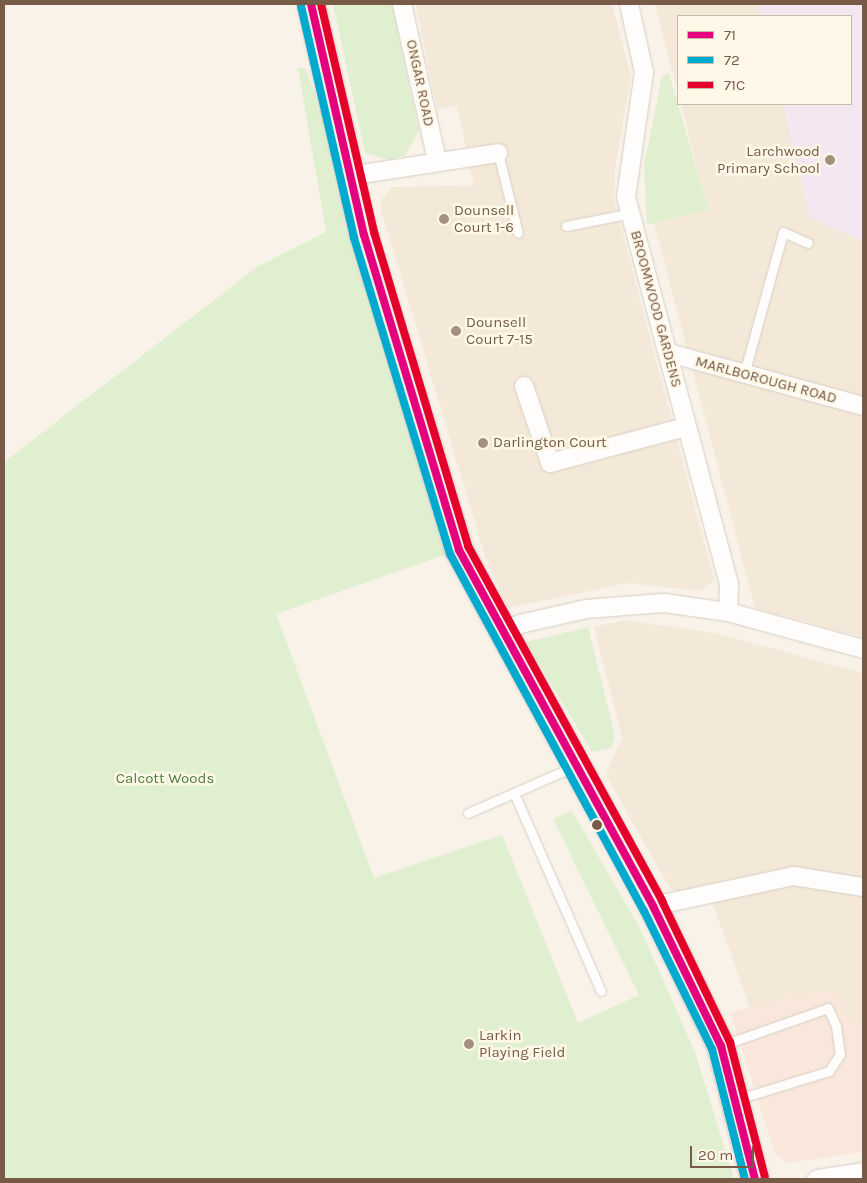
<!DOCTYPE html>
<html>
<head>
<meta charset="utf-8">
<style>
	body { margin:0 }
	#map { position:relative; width:867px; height:1183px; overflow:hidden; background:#f8f2e8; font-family:Karla,sans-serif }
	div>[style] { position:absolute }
	.residential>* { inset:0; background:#f4e9d8 }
	.commercial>* { inset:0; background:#f9e7db }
	.education>* { inset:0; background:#f4e7f2 }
	.green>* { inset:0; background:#e1efd1 }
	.roads { filter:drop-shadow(0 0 1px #d6cec5) drop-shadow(0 0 1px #d6cec5) }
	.lane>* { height:9px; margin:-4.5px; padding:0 4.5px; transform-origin:4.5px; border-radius:4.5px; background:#fefdfc }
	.street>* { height:18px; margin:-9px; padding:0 9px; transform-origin:9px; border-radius:9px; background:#fefdfc }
	.primary>* { height:28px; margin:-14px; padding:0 14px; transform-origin:14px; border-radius:14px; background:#f2eee4 }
	.bus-1>* { height:8px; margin:-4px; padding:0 4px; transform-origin:4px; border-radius:4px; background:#e5007d }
	.bus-2>* { height:8px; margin:-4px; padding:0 4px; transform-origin:4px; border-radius:4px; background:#00a9ce }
	.bus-3>* { height:8px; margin:-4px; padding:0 4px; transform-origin:4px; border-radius:4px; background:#e4002b }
	.dots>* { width:14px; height:14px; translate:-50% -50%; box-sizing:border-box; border:2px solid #fff8e9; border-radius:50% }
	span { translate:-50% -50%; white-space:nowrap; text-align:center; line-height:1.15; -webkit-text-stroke:5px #fff8e9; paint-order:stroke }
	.street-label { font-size:15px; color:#775b47 }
	.poi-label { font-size:15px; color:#775b47 }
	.right { translate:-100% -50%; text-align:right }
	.left { translate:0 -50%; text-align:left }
	.park-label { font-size:15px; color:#4c7e3e }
	.frame { position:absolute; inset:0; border:5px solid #775b47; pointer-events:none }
	.legend { position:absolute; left:677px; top:15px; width:175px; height:90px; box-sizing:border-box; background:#fff8e9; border:1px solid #c9b9a8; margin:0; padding:6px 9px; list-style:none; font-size:15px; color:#775b47 }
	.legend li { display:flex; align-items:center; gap:10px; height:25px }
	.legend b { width:25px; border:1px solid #c9b9a8 }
	.scale { position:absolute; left:690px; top:1146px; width:64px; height:22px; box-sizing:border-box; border:2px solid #775b47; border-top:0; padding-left:6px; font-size:15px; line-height:18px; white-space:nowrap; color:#775b47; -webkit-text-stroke:4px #fff8e9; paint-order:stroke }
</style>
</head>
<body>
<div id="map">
	<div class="residential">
		<i style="clip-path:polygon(416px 4px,612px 4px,631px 76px,615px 168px,614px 200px,714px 580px,701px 591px,627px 583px,508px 608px,486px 559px,381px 210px,381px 200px,392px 187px,474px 186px,457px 105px,437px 110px)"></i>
		<i style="clip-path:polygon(655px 4px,759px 4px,762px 16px,678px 16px,678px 94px)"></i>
		<i style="clip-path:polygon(681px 104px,783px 104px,810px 217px,863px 241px,863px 637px,755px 608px,654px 223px,708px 210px)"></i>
		<i style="clip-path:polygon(624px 620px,715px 633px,863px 673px,863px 1023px,847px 1019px,835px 990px,750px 1008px,706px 884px,676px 892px,669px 887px,606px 775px,622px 737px,594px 627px)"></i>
	</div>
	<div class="commercial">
		<i style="clip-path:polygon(836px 990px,847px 1019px,863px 1023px,863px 1152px,788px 1163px,775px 1154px,730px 1012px)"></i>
	</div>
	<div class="education">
		<i style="clip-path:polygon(759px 4px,863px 4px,863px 241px,810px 217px,783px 104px,851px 104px,851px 16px,762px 16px)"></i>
	</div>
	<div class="green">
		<i style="clip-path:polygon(333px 4px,392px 4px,419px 131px,405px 155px,389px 160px,365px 153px)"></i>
		<i style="clip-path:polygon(298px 68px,305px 68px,349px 176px,459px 550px,276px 614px,374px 878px,502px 835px,578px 1023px,639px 995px,553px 819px,572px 811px,641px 930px,695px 1052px,734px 1179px,4px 1179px,4px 462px,257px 267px,326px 232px)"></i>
		<i style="clip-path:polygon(669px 74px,709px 210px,647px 225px,644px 165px,662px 76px)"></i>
		<i style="clip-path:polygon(588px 627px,615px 736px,611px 748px,592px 752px,526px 642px)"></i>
	</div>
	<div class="roads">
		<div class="lane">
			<i style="left:498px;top:153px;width:82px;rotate:76deg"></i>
			<i style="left:566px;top:226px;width:66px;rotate:-11.3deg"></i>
			<i style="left:744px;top:374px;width:147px;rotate:-74.6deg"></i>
			<i style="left:783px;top:232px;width:27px;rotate:24deg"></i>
			<i style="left:514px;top:793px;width:216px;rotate:66.3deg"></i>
			<i style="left:468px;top:813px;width:115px;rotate:-23.7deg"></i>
			<i style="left:723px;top:1045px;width:111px;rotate:-19.4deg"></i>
			<i style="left:828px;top:1008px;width:20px;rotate:66deg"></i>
			<i style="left:836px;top:1026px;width:28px;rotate:82deg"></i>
			<i style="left:840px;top:1054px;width:20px;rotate:123deg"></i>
			<i style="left:829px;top:1071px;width:95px;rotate:162.9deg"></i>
		</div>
		<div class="street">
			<i style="left:402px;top:4px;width:161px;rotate:77.4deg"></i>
			<i style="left:629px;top:4px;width:70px;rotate:77.6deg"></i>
			<i style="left:644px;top:72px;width:126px;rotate:98.2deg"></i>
			<i style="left:626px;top:197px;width:401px;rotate:75.1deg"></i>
			<i style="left:729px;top:585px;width:27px;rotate:92deg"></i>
			<i style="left:349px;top:176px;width:151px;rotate:-8.8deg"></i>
			<i style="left:669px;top:353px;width:201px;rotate:15.3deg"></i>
			<i style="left:524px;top:386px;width:81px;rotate:71.3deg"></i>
			<i style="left:550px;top:463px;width:140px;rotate:-14.9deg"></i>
			<i style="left:500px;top:633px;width:22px;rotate:-24deg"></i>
			<i style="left:520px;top:624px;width:68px;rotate:-12.8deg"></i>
			<i style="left:586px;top:609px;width:78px;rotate:-4.4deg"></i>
			<i style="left:664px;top:603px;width:65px;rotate:8deg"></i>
			<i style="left:728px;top:612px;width:140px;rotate:15.3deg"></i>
			<i style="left:653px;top:906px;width:144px;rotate:-12deg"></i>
			<i style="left:794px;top:876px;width:70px;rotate:9.1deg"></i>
			<i style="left:817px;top:1179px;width:47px;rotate:-8.7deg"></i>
		</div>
		<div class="primary">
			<i style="left:311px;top:4px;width:237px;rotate:77.1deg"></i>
			<i style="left:364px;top:235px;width:329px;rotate:73.2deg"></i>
			<i style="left:459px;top:550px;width:405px;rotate:61.4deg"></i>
			<i style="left:653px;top:906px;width:156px;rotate:64.1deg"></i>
			<i style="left:721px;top:1046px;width:137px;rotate:75.7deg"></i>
		</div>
	</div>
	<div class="bus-1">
		<i style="left:311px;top:4px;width:237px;rotate:77.1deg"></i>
		<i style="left:364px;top:235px;width:329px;rotate:73.2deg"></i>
		<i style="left:459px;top:550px;width:405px;rotate:61.4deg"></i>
		<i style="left:653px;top:906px;width:156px;rotate:64.1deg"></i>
		<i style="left:721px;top:1046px;width:137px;rotate:75.7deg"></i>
	</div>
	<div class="bus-2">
		<i style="left:301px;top:6px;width:238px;rotate:77.1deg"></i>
		<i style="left:354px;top:238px;width:330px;rotate:73.1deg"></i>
		<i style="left:450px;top:554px;width:406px;rotate:61.5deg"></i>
		<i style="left:644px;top:911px;width:154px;rotate:63.8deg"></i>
		<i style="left:712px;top:1049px;width:134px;rotate:75.8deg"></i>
	</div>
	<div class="bus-3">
		<i style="left:321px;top:4px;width:234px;rotate:76.9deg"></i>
		<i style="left:374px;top:232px;width:328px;rotate:73.3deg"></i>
		<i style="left:468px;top:546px;width:405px;rotate:61.3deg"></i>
		<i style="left:662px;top:901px;width:157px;rotate:64.3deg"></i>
		<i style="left:730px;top:1042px;width:139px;rotate:75.5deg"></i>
	</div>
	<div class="dots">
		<i style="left:830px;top:160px;background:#a4907f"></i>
		<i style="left:444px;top:219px;background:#a4907f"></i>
		<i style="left:456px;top:331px;background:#a4907f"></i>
		<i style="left:483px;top:443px;background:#a4907f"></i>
		<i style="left:597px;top:825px;background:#775b47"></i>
		<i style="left:469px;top:1044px;background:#a4907f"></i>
	</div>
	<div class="street-label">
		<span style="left:420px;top:83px;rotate:78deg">ONGAR ROAD</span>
		<span style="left:656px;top:309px;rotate:75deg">BROOMWOOD GARDENS</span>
		<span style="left:766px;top:380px;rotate:15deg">MARLBOROUGH ROAD</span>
	</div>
	<div class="poi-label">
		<span class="right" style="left:820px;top:160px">Larchwood<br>Primary School</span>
		<span class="left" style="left:454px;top:219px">Dounsell<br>Court 1-6</span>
		<span class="left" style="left:466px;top:331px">Dounsell<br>Court 7-15</span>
		<span class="left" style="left:493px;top:443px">Darlington Court</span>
		<span class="left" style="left:479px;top:1044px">Larkin<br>Playing Field</span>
	</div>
	<div class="park-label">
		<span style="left:165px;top:779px">Calcott Woods</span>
	</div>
	<div class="frame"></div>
	<ul class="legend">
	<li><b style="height:6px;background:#e5007d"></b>71</li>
	<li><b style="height:6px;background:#00a9ce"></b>72</li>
	<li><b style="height:6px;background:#e4002b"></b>71C</li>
	</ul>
	<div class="scale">20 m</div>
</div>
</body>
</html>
